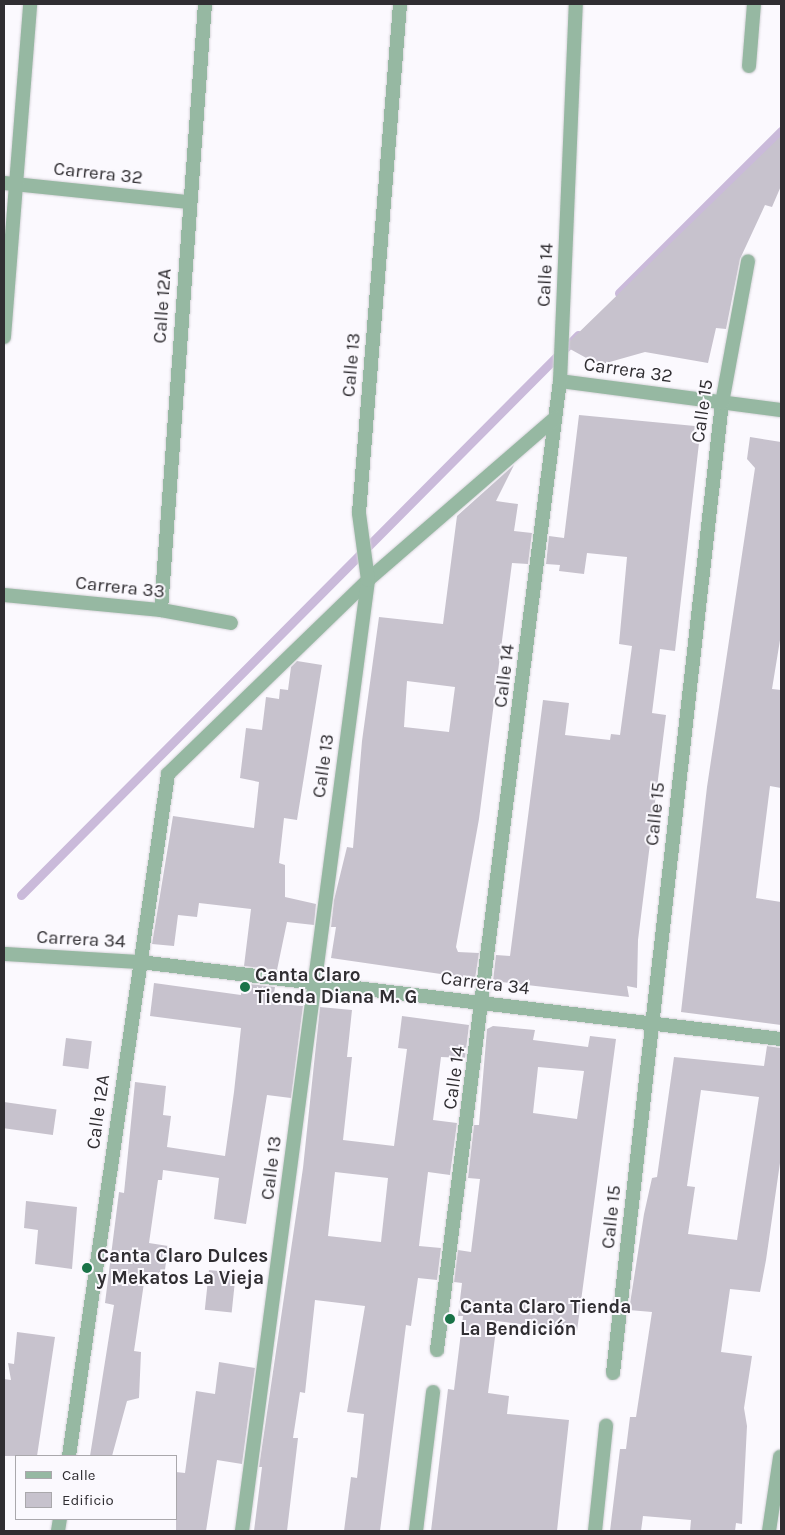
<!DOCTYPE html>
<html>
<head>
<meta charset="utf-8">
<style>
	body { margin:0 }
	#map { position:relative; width:785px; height:1535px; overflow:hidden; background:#fbf9fe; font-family:Karla,sans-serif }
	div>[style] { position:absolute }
	.stream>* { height:9px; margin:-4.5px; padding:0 4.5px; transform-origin:4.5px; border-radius:4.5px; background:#cabada }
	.building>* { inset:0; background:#c7c2cd; transform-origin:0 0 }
	.roads { filter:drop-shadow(0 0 1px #d6d4d9) drop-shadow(0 0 1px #d6d4d9) }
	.minor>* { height:14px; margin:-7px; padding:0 7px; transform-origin:7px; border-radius:7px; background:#96b8a2 }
	.dots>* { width:14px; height:14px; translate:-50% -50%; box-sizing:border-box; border:2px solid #fbf9fe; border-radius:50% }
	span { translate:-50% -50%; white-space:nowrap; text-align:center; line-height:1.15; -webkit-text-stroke:4px #fbf9fe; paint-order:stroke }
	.street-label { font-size:19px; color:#302e32 }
	.poi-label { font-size:19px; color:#302e32; font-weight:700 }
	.left { translate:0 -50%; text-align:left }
	.frame { position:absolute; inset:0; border:5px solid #302e32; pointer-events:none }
	.legend { position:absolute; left:15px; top:1455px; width:162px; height:65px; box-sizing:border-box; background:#fbf9fe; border:1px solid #aaa8ac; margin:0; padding:6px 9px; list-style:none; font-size:15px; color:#302e32 }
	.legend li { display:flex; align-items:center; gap:10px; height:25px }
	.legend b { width:25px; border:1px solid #aaa8ac }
</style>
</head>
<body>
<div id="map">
	<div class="stream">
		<i style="left:619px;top:293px;width:229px;rotate:-45deg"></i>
		<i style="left:21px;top:895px;width:790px;rotate:-45.15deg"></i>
	</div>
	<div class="building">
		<i style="clip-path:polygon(781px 136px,781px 186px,772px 207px,765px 205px,740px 259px,726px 329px,716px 328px,708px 363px,645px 352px,599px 365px,570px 349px,570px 341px)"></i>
		<i style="clip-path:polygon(579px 415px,695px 426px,692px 442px,699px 443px,675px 651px,660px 649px,652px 713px,666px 715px,638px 940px,637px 988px,627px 986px,629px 997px,493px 981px,496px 955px,510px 956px,543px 700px,569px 703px,565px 735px,610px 740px,611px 734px,620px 735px,632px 646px,619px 644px,627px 557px,587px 553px,584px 574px,559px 571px,560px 565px,546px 564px,549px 536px,564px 538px)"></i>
		<i style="clip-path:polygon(750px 437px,781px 442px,781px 634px,772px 689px,781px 690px,781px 788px,770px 786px,756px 898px,781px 902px,781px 1025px,681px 1012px,707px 787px,755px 468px,747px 459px)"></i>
		<i style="clip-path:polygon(evenodd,514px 465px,496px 501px,518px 504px,514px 531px,532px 533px,528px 564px,512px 563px,479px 819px,456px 947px,458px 952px,479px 953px,475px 979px,331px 958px,336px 927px,331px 927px,334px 900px,347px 847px,353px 848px,362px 741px,379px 617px,443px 624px,457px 516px,514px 465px,407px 681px,455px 687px,449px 732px,404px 727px,407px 681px)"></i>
		<i style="clip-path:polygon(297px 661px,322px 665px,297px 820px,284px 818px,279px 863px,285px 865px,285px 897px,316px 904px,314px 925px,287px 922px,277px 970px,244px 966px,251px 909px,199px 903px,197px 917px,178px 915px,174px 946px,152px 944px,173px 816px,254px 828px,259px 782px,240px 778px,246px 728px,262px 730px,266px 697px,279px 699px,280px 689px,288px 690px,291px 667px)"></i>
		<i style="clip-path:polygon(154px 983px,241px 995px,242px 983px,275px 987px,273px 1000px,278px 1004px,303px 1006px,291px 1098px,267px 1095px,246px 1224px,214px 1219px,219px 1178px,163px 1170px,162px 1180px,158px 1180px,149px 1243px,168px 1246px,164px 1278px,145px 1276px,134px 1351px,141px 1352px,139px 1398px,127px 1401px,112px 1456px,90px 1456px,114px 1305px,105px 1303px,119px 1192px,124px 1193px,135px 1082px,166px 1086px,163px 1115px,171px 1116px,167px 1147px,225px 1156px,234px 1092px,241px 1028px,150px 1016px)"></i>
		<i style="clip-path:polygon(evenodd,320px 1007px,352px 1010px,347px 1057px,352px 1057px,343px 1140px,394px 1146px,407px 1049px,398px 1048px,402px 1016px,469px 1025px,465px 1058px,441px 1057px,433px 1120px,457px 1123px,450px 1175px,428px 1172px,419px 1246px,441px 1248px,437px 1280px,418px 1278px,411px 1326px,406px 1325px,380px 1531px,344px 1531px,351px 1477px,357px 1478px,364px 1414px,347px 1412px,365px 1306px,315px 1300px,305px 1393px,300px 1392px,293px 1438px,298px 1438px,287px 1531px,254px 1531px,262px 1467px,259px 1467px,303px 1168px,320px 1007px,335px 1172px,388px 1178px,381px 1242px,328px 1236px,335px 1172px)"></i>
		<i style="clip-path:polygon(evenodd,493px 1026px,535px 1030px,533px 1040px,588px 1047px,590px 1036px,616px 1039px,577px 1331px,497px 1321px,488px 1393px,509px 1396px,507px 1414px,569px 1420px,557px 1531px,431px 1531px,448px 1389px,454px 1390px,463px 1316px,458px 1316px,462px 1283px,454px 1282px,458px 1250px,471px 1252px,480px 1179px,468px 1178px,474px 1125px,479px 1125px,487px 1029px,493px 1026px,538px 1067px,584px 1071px,577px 1119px,533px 1113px,538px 1067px)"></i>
		<i style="left:66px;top:1038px;width:26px;height:28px;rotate:7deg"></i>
		<i style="clip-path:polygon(evenodd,767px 1046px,781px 1048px,781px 1156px,766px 1260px,760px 1292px,730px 1289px,721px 1352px,752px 1356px,744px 1408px,747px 1426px,742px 1524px,736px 1523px,735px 1531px,690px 1531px,691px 1520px,643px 1516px,641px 1531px,610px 1531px,620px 1449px,626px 1449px,630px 1417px,636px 1417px,652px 1312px,629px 1310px,644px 1214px,652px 1178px,657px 1177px,674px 1057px,764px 1066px,767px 1046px,701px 1090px,759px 1097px,737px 1240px,688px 1234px,695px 1187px,687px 1186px,701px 1090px)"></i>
		<i style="left:4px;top:1102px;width:53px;height:26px;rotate:8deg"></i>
		<i style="clip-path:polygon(26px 1201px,77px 1207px,72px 1269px,35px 1264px,38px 1230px,24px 1228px)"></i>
		<i style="left:209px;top:1270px;width:27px;height:40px;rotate:6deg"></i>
		<i style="clip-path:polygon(17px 1332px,55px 1337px,37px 1456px,4px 1456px,4px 1379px,11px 1380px,8px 1363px,14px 1364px)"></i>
		<i style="clip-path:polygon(219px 1362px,255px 1368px,242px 1464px,217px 1460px,206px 1531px,176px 1531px,176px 1472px,185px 1473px,196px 1391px,215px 1394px)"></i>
	</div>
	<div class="roads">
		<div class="minor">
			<i style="left:749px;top:66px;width:62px;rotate:-85.4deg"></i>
			<i style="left:4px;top:183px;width:186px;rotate:5.9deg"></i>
			<i style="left:4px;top:337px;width:334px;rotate:-85.5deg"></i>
			<i style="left:560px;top:381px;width:223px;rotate:7.5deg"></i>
			<i style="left:4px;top:595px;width:158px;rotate:5.5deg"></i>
			<i style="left:161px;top:610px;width:71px;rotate:10.5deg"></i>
			<i style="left:161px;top:610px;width:608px;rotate:-85.85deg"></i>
			<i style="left:4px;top:954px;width:136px;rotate:3.4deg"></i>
			<i style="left:140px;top:962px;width:646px;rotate:6.85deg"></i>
			<i style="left:437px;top:1350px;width:977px;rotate:-82.77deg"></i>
			<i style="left:560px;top:381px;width:377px;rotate:-87.6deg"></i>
			<i style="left:613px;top:1373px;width:976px;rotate:-83.59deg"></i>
			<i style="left:722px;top:403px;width:144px;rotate:-79.6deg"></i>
			<i style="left:69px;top:1456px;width:689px;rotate:-81.74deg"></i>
			<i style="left:168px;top:774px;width:279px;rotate:-44.1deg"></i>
			<i style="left:368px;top:580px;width:247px;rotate:-40.9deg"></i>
			<i style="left:58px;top:1531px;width:12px;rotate:-81deg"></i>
			<i style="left:242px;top:1531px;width:959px;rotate:-82.45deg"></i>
			<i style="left:368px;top:580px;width:68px;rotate:-97.7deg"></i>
			<i style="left:359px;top:513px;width:511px;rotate:-85.39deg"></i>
			<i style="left:416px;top:1531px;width:140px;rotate:-83deg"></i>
			<i style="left:595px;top:1531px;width:106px;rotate:-84deg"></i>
			<i style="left:769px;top:1531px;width:75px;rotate:-81.5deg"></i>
		</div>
	</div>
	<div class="dots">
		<i style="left:245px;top:987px;background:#1a7348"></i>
		<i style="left:87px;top:1268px;background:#1a7348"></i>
		<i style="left:450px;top:1319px;background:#1a7348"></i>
	</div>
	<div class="street-label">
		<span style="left:98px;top:174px;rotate:6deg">Carrera 32</span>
		<span style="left:546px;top:275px;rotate:-87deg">Calle 14</span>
		<span style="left:163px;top:306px;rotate:-86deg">Calle 12A</span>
		<span style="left:352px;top:365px;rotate:-85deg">Calle 13</span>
		<span style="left:628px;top:371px;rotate:8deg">Carrera 32</span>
		<span style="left:703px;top:411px;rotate:-82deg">Calle 15</span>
		<span style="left:120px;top:588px;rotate:6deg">Carrera 33</span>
		<span style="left:505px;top:676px;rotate:-83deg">Calle 14</span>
		<span style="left:324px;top:766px;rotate:-82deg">Calle 13</span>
		<span style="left:656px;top:814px;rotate:-84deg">Calle 15</span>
		<span style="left:81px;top:940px;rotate:3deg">Carrera 34</span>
		<span style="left:485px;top:984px;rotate:7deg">Carrera 34</span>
		<span style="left:455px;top:1078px;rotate:-82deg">Calle 14</span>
		<span style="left:99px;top:1112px;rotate:-82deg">Calle 12A</span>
		<span style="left:272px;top:1168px;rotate:-83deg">Calle 13</span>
		<span style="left:612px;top:1217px;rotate:-84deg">Calle 15</span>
	</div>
	<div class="poi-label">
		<span class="left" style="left:255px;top:987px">Canta Claro<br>Tienda Diana M. G</span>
		<span class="left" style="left:97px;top:1268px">Canta Claro Dulces<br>y Mekatos La Vieja</span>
		<span class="left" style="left:460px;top:1319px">Canta Claro Tienda<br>La Bendición</span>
	</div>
	<div class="frame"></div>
	<ul class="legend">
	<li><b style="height:6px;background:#96b8a2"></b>Calle</li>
	<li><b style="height:14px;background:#c7c2cd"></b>Edificio</li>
	</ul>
</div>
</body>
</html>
